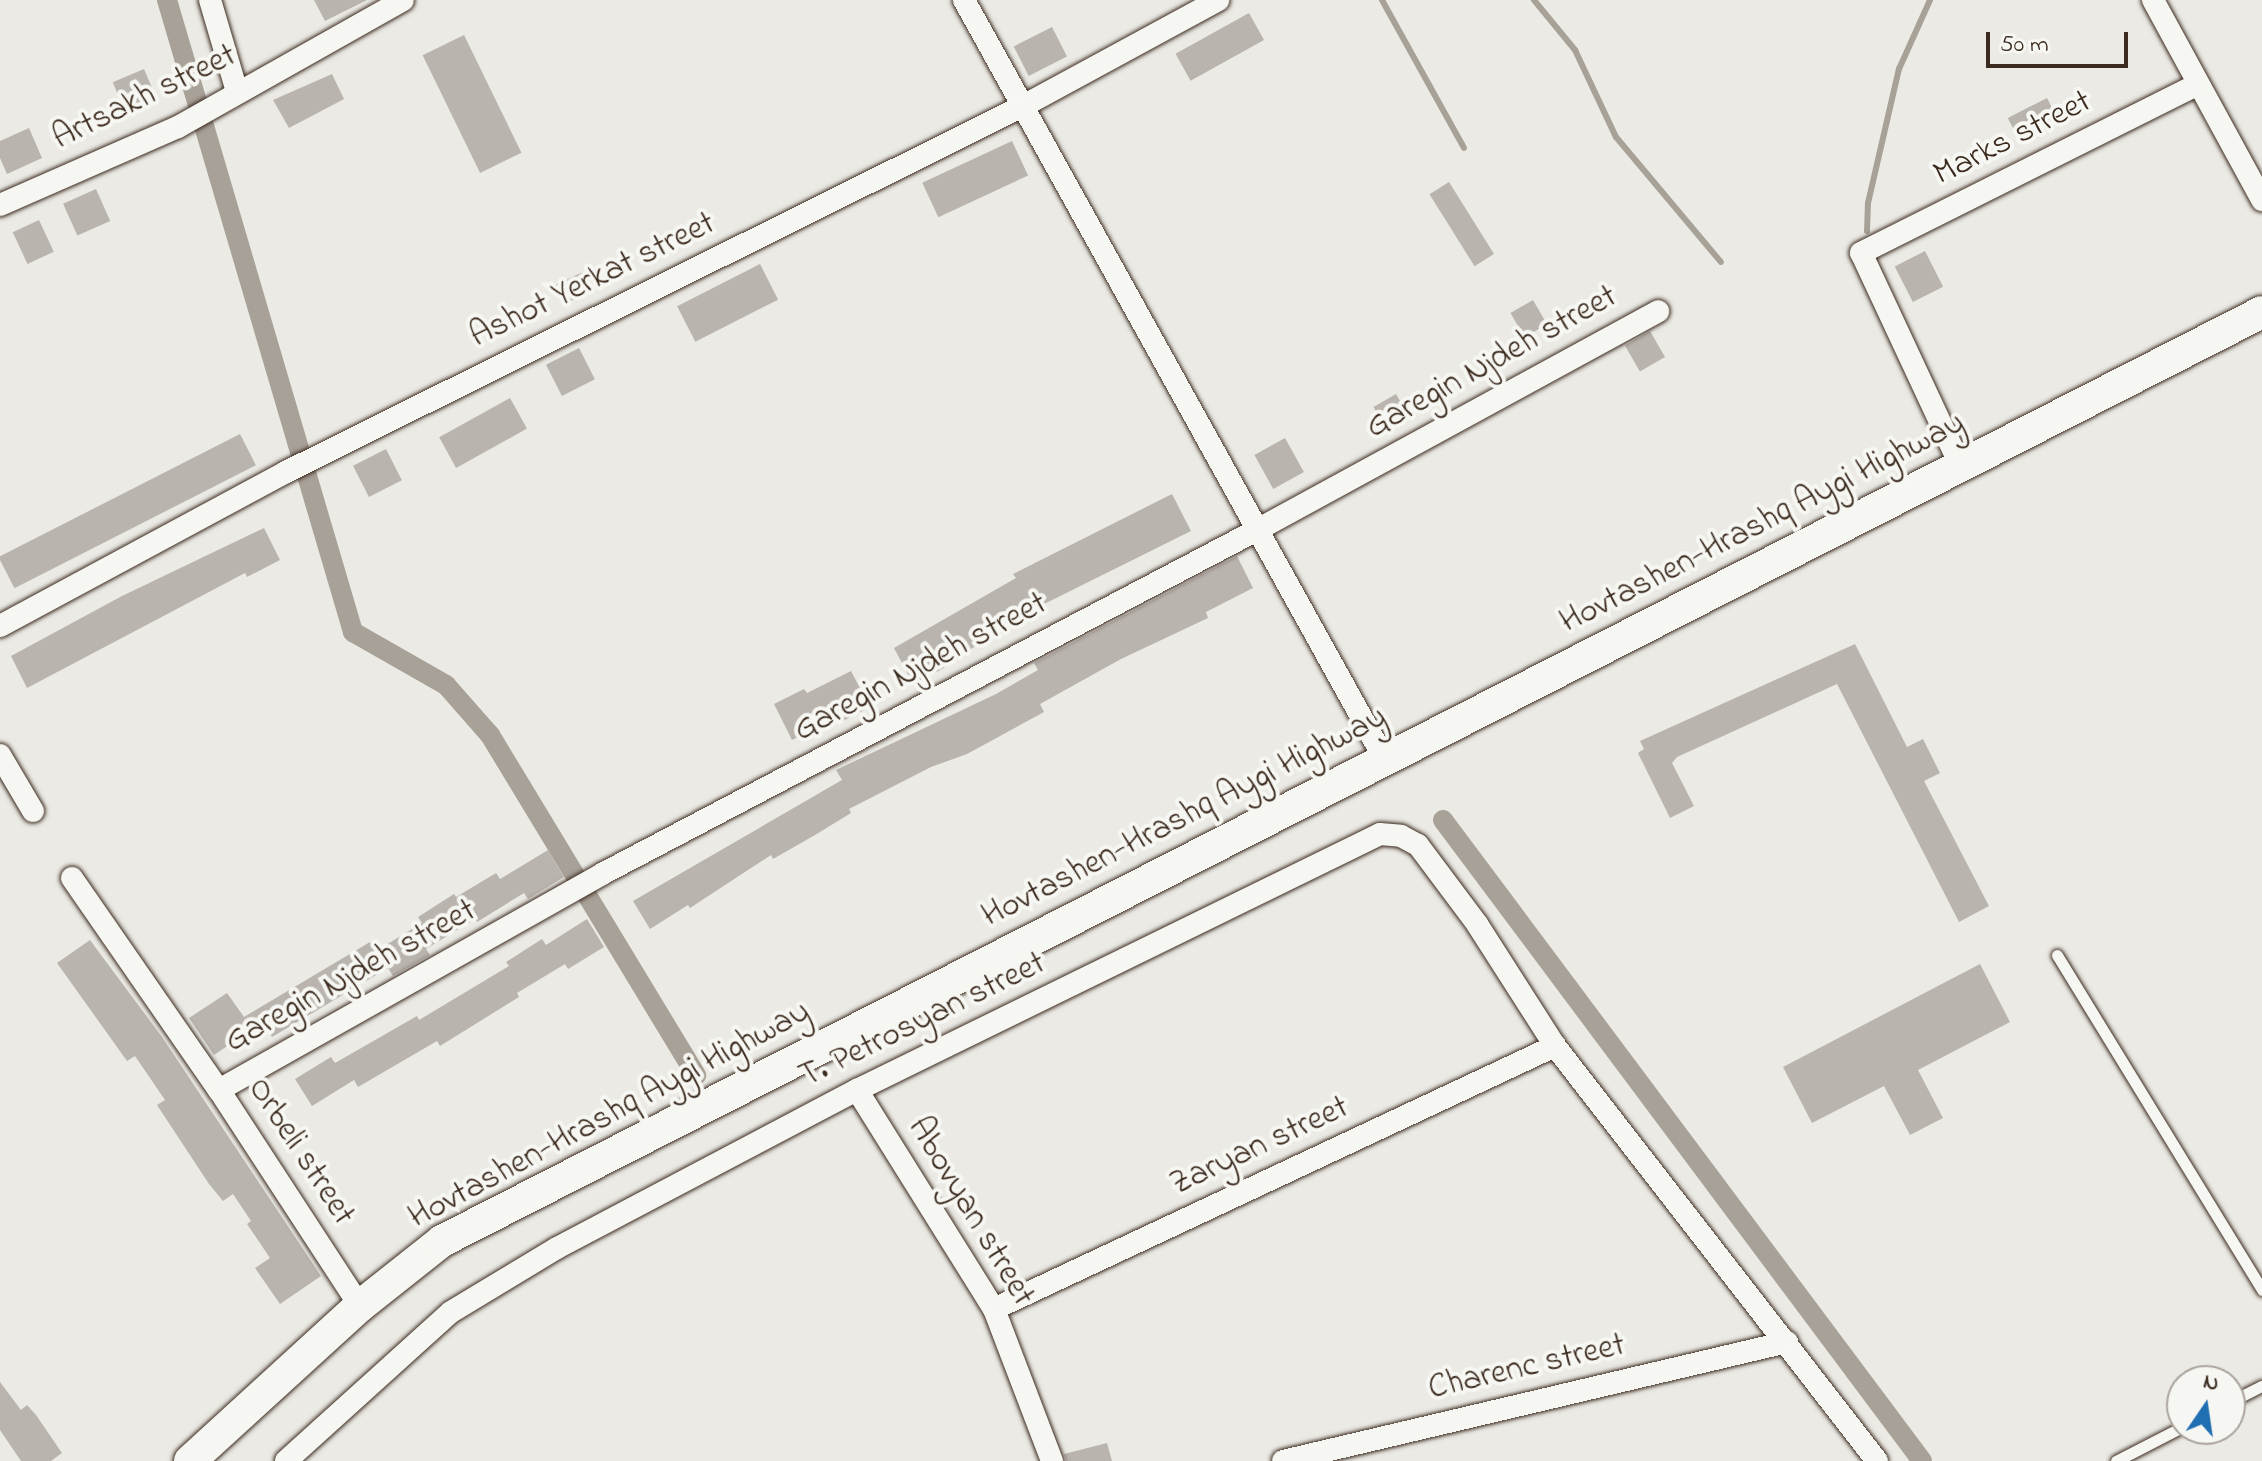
<!DOCTYPE html>
<html>
<head>
<meta charset="utf-8">
<style>
	body { margin:0 }
	#map { position:relative; width:2262px; height:1461px; overflow:hidden; background:#ebeae5; font-family:"Indie Flower",sans-serif }
	div>[style] { position:absolute }
	.stream>* { height:6px; margin:-3px; padding:0 3px; transform-origin:3px; border-radius:3px; background:#a8a198 }
	.canal>* { height:20px; margin:-10px; padding:0 10px; transform-origin:10px; border-radius:10px; background:#a8a198 }
	.building>* { inset:0; background:#bab4ae; transform-origin:0 0 }
	.roads { filter:drop-shadow(0 0 2px #3b2a1e) drop-shadow(0 0 2px #3b2a1e) }
	.lane>* { height:11px; margin:-5.5px; padding:0 5.5px; transform-origin:5.5px; border-radius:5.5px; background:#f6f6f2 }
	.street>* { height:22px; margin:-11px; padding:0 11px; transform-origin:11px; border-radius:11px; background:#f6f6f2 }
	.secondary>* { height:32px; margin:-16px; padding:0 16px; transform-origin:16px; border-radius:16px; background:#f6f6f2 }
	span { translate:-50% -50%; white-space:nowrap; text-align:center; line-height:1.15; -webkit-text-stroke:8px #f6f6f2; paint-order:stroke }
	.street-label { font-size:34px; color:#3b2a1e }
	.north { position:absolute; left:2166px; top:1365px; width:80px; height:80px; box-sizing:border-box; background:#f6f6f2; border:2px solid #aba49d; border-radius:50%; rotate:13deg; font-size:22px; font-weight:700; line-height:32px; text-align:center; color:#3b2a1e }
	.north::after { content:''; display:block; margin:auto; width:28px; height:36px; background:#1f6fb2; clip-path:polygon(50% 0,100% 100%,50% 72%,0 100%) }
	.scale { position:absolute; left:1986px; top:32px; width:142px; height:36px; box-sizing:border-box; border:4px solid #3b2a1e; border-top:0; padding-left:10px; font-size:24px; line-height:28px; white-space:nowrap; color:#3b2a1e; -webkit-text-stroke:6px #f6f6f2; paint-order:stroke }
</style>
</head>
<body>
<div id="map">
	<div class="stream">
		<i style="left:1382px;top:0;width:169px;rotate:61deg"></i>
		<i style="left:1534px;top:0;width:65px;rotate:50.6deg"></i>
		<i style="left:1575px;top:50px;width:96px;rotate:64.8deg"></i>
		<i style="left:1616px;top:137px;width:163px;rotate:50deg"></i>
		<i style="left:1867px;top:231px;width:28px;rotate:-88deg"></i>
		<i style="left:1868px;top:203px;width:138px;rotate:-77deg"></i>
		<i style="left:1899px;top:69px;width:76px;rotate:-65.8deg"></i>
	</div>
	<div class="canal">
		<i style="left:167px;top:0;width:659px;rotate:73.6deg"></i>
		<i style="left:353px;top:632px;width:107px;rotate:29.7deg"></i>
		<i style="left:446px;top:685px;width:67px;rotate:48.7deg"></i>
		<i style="left:490px;top:735px;width:398px;rotate:58.8deg"></i>
		<i style="left:1443px;top:820px;width:800px;rotate:53.23deg"></i>
	</div>
	<div class="building">
		<i style="clip-path:polygon(314px 0,367px 0,325px 21px)"></i>
		<i style="left:1249px;top:13px;width:31px;height:84px;rotate:61deg"></i>
		<i style="left:1052px;top:27px;width:33px;height:43px;rotate:63deg"></i>
		<i style="left:464px;top:35px;width:131px;height:46px;rotate:64deg"></i>
		<i style="left:144px;top:69px;width:33px;height:34px;rotate:67deg"></i>
		<i style="clip-path:polygon(332px 74px,344px 99px,289px 128px,273px 100px)"></i>
		<i style="left:2047px;top:98px;width:28px;height:44px;rotate:63deg"></i>
		<i style="clip-path:polygon(29px 128px,42px 158px,7px 174px,0 158px,0 141px)"></i>
		<i style="left:1012px;top:141px;width:38px;height:99px;rotate:65deg"></i>
		<i style="left:1449px;top:182px;width:85px;height:23px;rotate:58deg"></i>
		<i style="left:96px;top:189px;width:35px;height:36px;rotate:66deg"></i>
		<i style="left:39px;top:220px;width:35px;height:29px;rotate:65deg"></i>
		<i style="left:1925px;top:251px;width:40px;height:34px;rotate:63deg"></i>
		<i style="left:760px;top:264px;width:40px;height:93px;rotate:63deg"></i>
		<i style="left:583px;top:272px;width:21px;height:31px;rotate:65deg"></i>
		<i style="left:1533px;top:300px;width:28px;height:26px;rotate:60deg"></i>
		<i style="left:1650px;top:331px;width:30px;height:29px;rotate:60deg"></i>
		<i style="left:579px;top:348px;width:35px;height:37px;rotate:63deg"></i>
		<i style="left:1396px;top:394px;width:28px;height:26px;rotate:60deg"></i>
		<i style="left:510px;top:398px;width:35px;height:81px;rotate:61deg"></i>
		<i style="left:240px;top:434px;width:35px;height:271px;rotate:63deg"></i>
		<i style="left:1285px;top:438px;width:39px;height:35px;rotate:61deg"></i>
		<i style="left:386px;top:449px;width:35px;height:37px;rotate:63deg"></i>
		<i style="clip-path:polygon(1172px 494px,1191px 531px,1022px 615px,1025px 620px,942px 664px,944px 668px,913px 684px,894px 648px,1016px 578px,1013px 574px)"></i>
		<i style="clip-path:polygon(264px 528px,280px 560px,247px 577px,245px 573px,27px 688px,11px 656px,122px 596px)"></i>
		<i style="clip-path:polygon(1237px 556px,1253px 588px,1206px 612px,1208px 618px,1121px 659px,1040px 704px,1044px 712px,967px 754px,931px 767px,849px 809px,851px 813px,815px 835px,773px 859px,771px 855px,690px 908px,688px 905px,650px 929px,633px 901px,842px 780px,836px 770px,996px 694px,1038px 670px,1034px 663px)"></i>
		<i style="clip-path:polygon(1855px 644px,1907px 747px,1923px 739px,1940px 773px,1924px 781px,1989px 906px,1959px 922px,1837px 684px,1677px 757px,1672px 763px,1694px 806px,1670px 818px,1638px 753px,1644px 749px,1640px 741px)"></i>
		<i style="clip-path:polygon(851px 671px,870px 707px,839px 723px,837px 718px,792px 740px,774px 704px,804px 689px,807px 693px)"></i>
		<i style="clip-path:polygon(548px 850px,564px 877px,528px 899px,524px 893px,477px 922px,475px 919px,426px 949px,430px 955px,393px 976px,388px 968px,272px 1037px,263px 1022px,214px 1055px,189px 1018px,227px 993px,244px 1017px,370px 942px,376px 951px,422px 923px,418px 917px,454px 894px,456px 897px,496px 873px,500px 879px)"></i>
		<i style="clip-path:polygon(587px 919px,604px 947px,568px 969px,565px 964px,517px 993px,519px 997px,440px 1046px,437px 1041px,358px 1087px,354px 1080px,312px 1106px,295px 1079px,331px 1057px,335px 1063px,417px 1016px,419px 1020px,509px 966px,506px 962px,542px 939px,546px 945px)"></i>
		<i style="clip-path:polygon(90px 940px,162px 1037px,321px 1276px,280px 1304px,255px 1268px,270px 1258px,247px 1224px,251px 1221px,233px 1194px,223px 1201px,209px 1184px,157px 1105px,165px 1100px,135px 1056px,127px 1061px,57px 963px)"></i>
		<i style="clip-path:polygon(1980px 964px,2010px 1022px,1918px 1070px,1943px 1118px,1910px 1135px,1884px 1086px,1812px 1123px,1783px 1067px)"></i>
		<i style="clip-path:polygon(0 1382px,21px 1410px,27px 1405px,36px 1415px,62px 1453px,51px 1461px,21px 1461px,0 1430px)"></i>
		<i style="clip-path:polygon(1107px 1443px,1112px 1461px,1066px 1461px,1064px 1454px)"></i>
	</div>
	<div class="roads">
		<div class="lane">
			<i style="left:2057px;top:955px;width:393px;rotate:58.5deg"></i>
			<i style="left:2230px;top:1402px;width:36px;rotate:-27deg"></i>
			<i style="left:2116px;top:1461px;width:74px;rotate:-27.3deg"></i>
		</div>
		<div class="street">
			<i style="left:210px;top:0;width:96px;rotate:73.6deg"></i>
			<i style="left:964px;top:0;width:867px;rotate:61.01deg"></i>
			<i style="left:2153px;top:0;width:228px;rotate:61.4deg"></i>
			<i style="left:0;top:205px;width:194px;rotate:-23.7deg"></i>
			<i style="left:178px;top:127px;width:258px;rotate:-29.4deg"></i>
			<i style="left:1961px;top:467px;width:236px;rotate:-115deg"></i>
			<i style="left:1861px;top:253px;width:375px;rotate:-26.6deg"></i>
			<i style="left:0;top:626px;width:325px;rotate:-28.3deg"></i>
			<i style="left:286px;top:472px;width:825px;rotate:-26.41deg"></i>
			<i style="left:1025px;top:105px;width:220px;rotate:-28.5deg"></i>
			<i style="left:0;top:755px;width:65px;rotate:59.5deg"></i>
			<i style="left:72px;top:878px;width:258px;rotate:55.3deg"></i>
			<i style="left:219px;top:1090px;width:258px;rotate:56.9deg"></i>
			<i style="left:219px;top:1090px;width:440px;rotate:-29.4deg"></i>
			<i style="left:602px;top:874px;width:740px;rotate:-27.71deg"></i>
			<i style="left:1257px;top:530px;width:457px;rotate:-28.6deg"></i>
			<i style="left:857px;top:1090px;width:258px;rotate:58deg"></i>
			<i style="left:994px;top:1309px;width:163px;rotate:69.1deg"></i>
			<i style="left:994px;top:1309px;width:620px;rotate:-25.12deg"></i>
			<i style="left:286px;top:1461px;width:222px;rotate:-42.1deg"></i>
			<i style="left:451px;top:1312px;width:124px;rotate:-31.1deg"></i>
			<i style="left:557px;top:1248px;width:339px;rotate:-27.8deg"></i>
			<i style="left:857px;top:1090px;width:582px;rotate:-26.08deg"></i>
			<i style="left:1380px;top:834px;width:21px;rotate:5deg"></i>
			<i style="left:1401px;top:836px;width:19px;rotate:28deg"></i>
			<i style="left:1418px;top:845px;width:99px;rotate:53.2deg"></i>
			<i style="left:1477px;top:924px;width:145px;rotate:57.4deg"></i>
			<i style="left:1555px;top:1046px;width:525px;rotate:52.19deg"></i>
			<i style="left:1283px;top:1461px;width:518px;rotate:-13.28deg"></i>
		</div>
		<div class="secondary">
			<i style="left:190px;top:1461px;width:230px;rotate:-42.4deg"></i>
			<i style="left:360px;top:1306px;width:105px;rotate:-38.4deg"></i>
			<i style="left:442px;top:1241px;width:2043px;rotate:-27.04deg"></i>
		</div>
	</div>
	<div class="street-label">
		<span style="left:145px;top:98px;rotate:-26deg">Artsakh street</span>
		<span style="left:2013px;top:139px;rotate:-27deg">Marks street</span>
		<span style="left:593px;top:281px;rotate:-26deg">Ashot Yerkat street</span>
		<span style="left:1492px;top:363px;rotate:-29deg">Garegin Njdeh street</span>
		<span style="left:1763px;top:524px;rotate:-27deg">Hovtashen-Hrashq Aygi Highway</span>
		<span style="left:921px;top:668px;rotate:-28deg">Garegin Njdeh street</span>
		<span style="left:1185px;top:818px;rotate:-27deg">Hovtashen-Hrashq Aygi Highway</span>
		<span style="left:351px;top:977px;rotate:-29deg">Garegin Njdeh street</span>
		<span style="left:923px;top:1021px;rotate:-26deg">T. Petrosyan street</span>
		<span style="left:610px;top:1116px;rotate:-28deg">Hovtashen-Hrashq Aygi Highway</span>
		<span style="left:1260px;top:1147px;rotate:-25deg">Zaryan street</span>
		<span style="left:300px;top:1152px;rotate:57deg">Orbeli street</span>
		<span style="left:970px;top:1212px;rotate:59deg">Abovyan street</span>
		<span style="left:1527px;top:1368px;rotate:-13deg">Charenc street</span>
	</div>
	<div class="north">N</div>
	<div class="scale">50 m</div>
</div>
</body>
</html>
